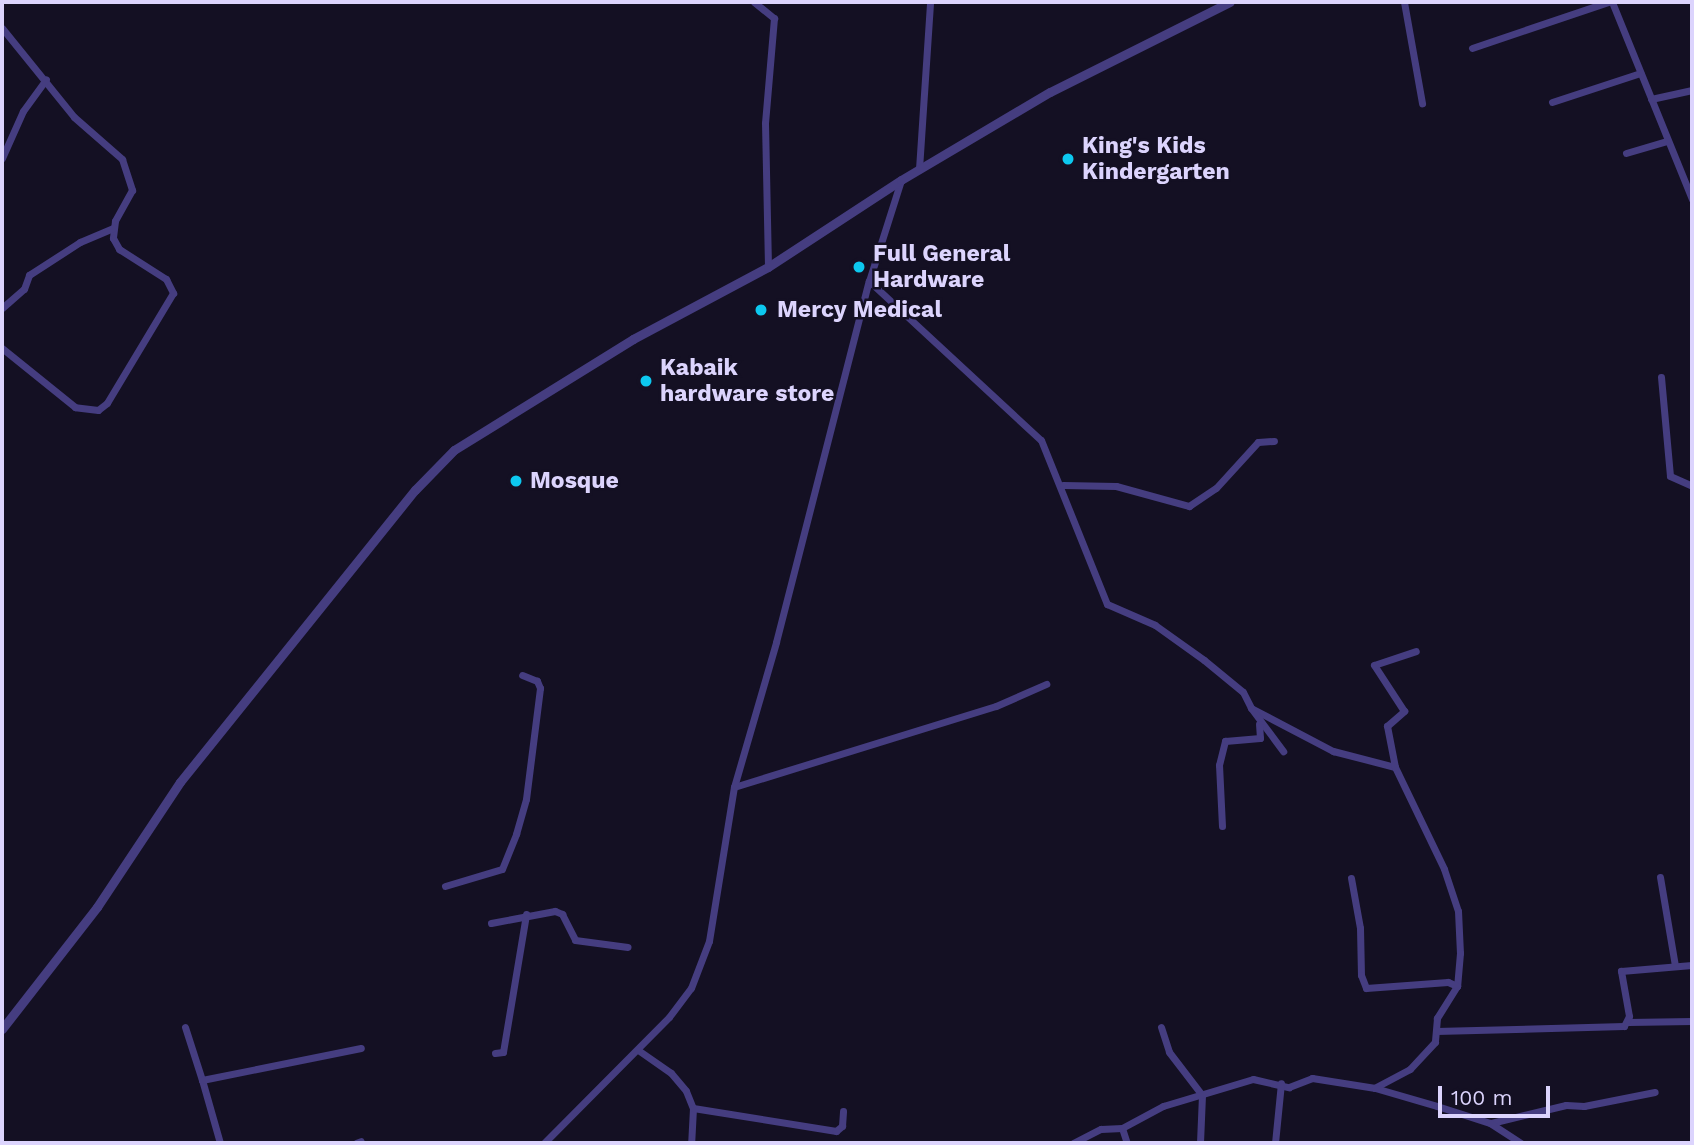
<!DOCTYPE html>
<html>
<head>
<meta charset="utf-8">
<style>
	body { margin:0 }
	#map { position:relative; width:1694px; height:1145px; overflow:hidden; background:#141023; font-family:"Work Sans",sans-serif }
	div>[style] { position:absolute }
	.minor>* { height:7px; margin:-3.5px; padding:0 3.5px; transform-origin:3.5px; border-radius:3.5px; background:#453d80 }
	.tertiary>* { height:9px; margin:-4.5px; padding:0 4.5px; transform-origin:4.5px; border-radius:4.5px; background:#453d80 }
	.dots>* { width:19px; height:19px; translate:-50% -50%; box-sizing:border-box; border:4px solid #141023; border-radius:50% }
	span { translate:-50% -50%; white-space:nowrap; text-align:center; line-height:1.15; -webkit-text-stroke:5px #141023; paint-order:stroke }
	.poi-label { font-size:23px; color:#dcd4fd; font-weight:700 }
	.left { translate:0 -50%; text-align:left }
	.frame { position:absolute; inset:0; border:4px solid #dcd4fd; pointer-events:none }
	.scale { position:absolute; left:1438px; top:1086px; width:112px; height:32px; box-sizing:border-box; border:4px solid #dcd4fd; border-top:0; padding-left:9px; font-size:21px; line-height:24px; white-space:nowrap; color:#dcd4fd; -webkit-text-stroke:5px #141023; paint-order:stroke }
</style>
</head>
<body>
<div id="map">
	<div class="minor">
		<i style="left:754px;top:2px;width:26px;rotate:39deg"></i>
		<i style="left:774px;top:18px;width:105px;rotate:94.9deg"></i>
		<i style="left:765px;top:123px;width:144px;rotate:88.8deg"></i>
		<i style="left:1404px;top:2px;width:103px;rotate:79.9deg"></i>
		<i style="left:1612px;top:2px;width:213px;rotate:67.9deg"></i>
		<i style="left:2px;top:28px;width:114px;rotate:51deg"></i>
		<i style="left:74px;top:117px;width:64px;rotate:41.2deg"></i>
		<i style="left:122px;top:159px;width:33px;rotate:72deg"></i>
		<i style="left:132px;top:190px;width:35px;rotate:119deg"></i>
		<i style="left:115px;top:221px;width:17px;rotate:97deg"></i>
		<i style="left:113px;top:238px;width:13px;rotate:61deg"></i>
		<i style="left:119px;top:249px;width:56px;rotate:32.6deg"></i>
		<i style="left:166px;top:279px;width:16px;rotate:63deg"></i>
		<i style="left:173px;top:293px;width:128px;rotate:121deg"></i>
		<i style="left:107px;top:403px;width:11px;rotate:142deg"></i>
		<i style="left:98px;top:410px;width:23px;rotate:-173deg"></i>
		<i style="left:75px;top:407px;width:94px;rotate:-141.1deg"></i>
		<i style="left:1472px;top:48px;width:144px;rotate:-18.7deg"></i>
		<i style="left:1651px;top:99px;width:42px;rotate:-12.4deg"></i>
		<i style="left:1552px;top:102px;width:93px;rotate:-18.2deg"></i>
		<i style="left:1626px;top:153px;width:43px;rotate:-16.3deg"></i>
		<i style="left:2px;top:158px;width:51px;rotate:-65.9deg"></i>
		<i style="left:23px;top:111px;width:39px;rotate:-54deg"></i>
		<i style="left:919px;top:169px;width:167px;rotate:-86.2deg"></i>
		<i style="left:869px;top:281px;width:234px;rotate:42.8deg"></i>
		<i style="left:1041px;top:440px;width:177px;rotate:68.1deg"></i>
		<i style="left:1107px;top:604px;width:52px;rotate:23.6deg"></i>
		<i style="left:1155px;top:625px;width:60px;rotate:35.5deg"></i>
		<i style="left:1204px;top:660px;width:50px;rotate:39.4deg"></i>
		<i style="left:1243px;top:692px;width:18px;rotate:63deg"></i>
		<i style="left:1251px;top:708px;width:93px;rotate:27.7deg"></i>
		<i style="left:1333px;top:751px;width:64px;rotate:14.5deg"></i>
		<i style="left:1395px;top:767px;width:113px;rotate:64.3deg"></i>
		<i style="left:1444px;top:869px;width:44px;rotate:71.6deg"></i>
		<i style="left:1458px;top:911px;width:42px;rotate:87.3deg"></i>
		<i style="left:1460px;top:953px;width:33px;rotate:95deg"></i>
		<i style="left:1457px;top:986px;width:38px;rotate:122deg"></i>
		<i style="left:1437px;top:1018px;width:24px;rotate:95deg"></i>
		<i style="left:1435px;top:1042px;width:37px;rotate:133deg"></i>
		<i style="left:1410px;top:1069px;width:40px;rotate:152deg"></i>
		<i style="left:2px;top:308px;width:29px;rotate:-41deg"></i>
		<i style="left:24px;top:289px;width:15px;rotate:-70deg"></i>
		<i style="left:29px;top:275px;width:61px;rotate:-32.9deg"></i>
		<i style="left:80px;top:242px;width:36px;rotate:-23deg"></i>
		<i style="left:1661px;top:377px;width:99px;rotate:84.8deg"></i>
		<i style="left:1670px;top:476px;width:24px;rotate:24deg"></i>
		<i style="left:1063px;top:485px;width:53px;rotate:1.1deg"></i>
		<i style="left:1116px;top:486px;width:76px;rotate:15.3deg"></i>
		<i style="left:1189px;top:506px;width:32px;rotate:-34deg"></i>
		<i style="left:1216px;top:488px;width:62px;rotate:-47.6deg"></i>
		<i style="left:1258px;top:442px;width:16px;rotate:-4deg"></i>
		<i style="left:1251px;top:708px;width:54px;rotate:53.3deg"></i>
		<i style="left:1395px;top:767px;width:42px;rotate:-101deg"></i>
		<i style="left:1387px;top:726px;width:23px;rotate:-41deg"></i>
		<i style="left:1404px;top:711px;width:55px;rotate:-123.1deg"></i>
		<i style="left:1374px;top:665px;width:44px;rotate:-18.4deg"></i>
		<i style="left:734px;top:787px;width:274px;rotate:-17.2deg"></i>
		<i style="left:996px;top:706px;width:55px;rotate:-23.7deg"></i>
		<i style="left:1222px;top:826px;width:61px;rotate:-92.8deg"></i>
		<i style="left:1219px;top:765px;width:25px;rotate:-76deg"></i>
		<i style="left:1225px;top:741px;width:35px;rotate:-5deg"></i>
		<i style="left:1260px;top:738px;width:14px;rotate:-94deg"></i>
		<i style="left:1660px;top:877px;width:90px;rotate:80.4deg"></i>
		<i style="left:1351px;top:878px;width:51px;rotate:79.8deg"></i>
		<i style="left:1360px;top:928px;width:47px;rotate:88.8deg"></i>
		<i style="left:1361px;top:975px;width:14px;rotate:69deg"></i>
		<i style="left:1366px;top:988px;width:82px;rotate:-4.2deg"></i>
		<i style="left:1448px;top:982px;width:10px;rotate:24deg"></i>
		<i style="left:445px;top:886px;width:59px;rotate:-16.6deg"></i>
		<i style="left:502px;top:869px;width:38px;rotate:-68deg"></i>
		<i style="left:516px;top:834px;width:36px;rotate:-74deg"></i>
		<i style="left:526px;top:799px;width:112px;rotate:-82.8deg"></i>
		<i style="left:540px;top:688px;width:8px;rotate:-113deg"></i>
		<i style="left:537px;top:681px;width:16px;rotate:-158deg"></i>
		<i style="left:491px;top:923px;width:65px;rotate:-10.6deg"></i>
		<i style="left:555px;top:911px;width:8px;rotate:23deg"></i>
		<i style="left:562px;top:914px;width:29px;rotate:63deg"></i>
		<i style="left:575px;top:940px;width:53px;rotate:7.5deg"></i>
		<i style="left:1628px;top:1022px;width:64px;rotate:-0.9deg"></i>
		<i style="left:185px;top:1027px;width:56px;rotate:72.2deg"></i>
		<i style="left:1161px;top:1027px;width:26px;rotate:72deg"></i>
		<i style="left:1169px;top:1052px;width:54px;rotate:52.5deg"></i>
		<i style="left:1202px;top:1095px;width:48px;rotate:92.4deg"></i>
		<i style="left:1436px;top:1031px;width:188px;rotate:-1.5deg"></i>
		<i style="left:1624px;top:1026px;width:11px;rotate:-63deg"></i>
		<i style="left:1629px;top:1016px;width:46px;rotate:-100.1deg"></i>
		<i style="left:1621px;top:971px;width:71px;rotate:-4.8deg"></i>
		<i style="left:638px;top:1050px;width:40px;rotate:34.9deg"></i>
		<i style="left:671px;top:1073px;width:23px;rotate:50deg"></i>
		<i style="left:686px;top:1091px;width:18px;rotate:68deg"></i>
		<i style="left:693px;top:1108px;width:35px;rotate:93deg"></i>
		<i style="left:495px;top:1053px;width:8px;rotate:-7deg"></i>
		<i style="left:503px;top:1052px;width:140px;rotate:-80.5deg"></i>
		<i style="left:693px;top:1108px;width:145px;rotate:9.1deg"></i>
		<i style="left:836px;top:1131px;width:8px;rotate:-40deg"></i>
		<i style="left:842px;top:1126px;width:15px;rotate:-86deg"></i>
		<i style="left:1491px;top:1123px;width:77px;rotate:-13.5deg"></i>
		<i style="left:1566px;top:1105px;width:18px;rotate:3deg"></i>
		<i style="left:1584px;top:1106px;width:72px;rotate:-11.2deg"></i>
		<i style="left:1122px;top:1128px;width:16px;rotate:72deg"></i>
		<i style="left:220px;top:1143px;width:66px;rotate:-105.9deg"></i>
		<i style="left:202px;top:1080px;width:162px;rotate:-11.4deg"></i>
		<i style="left:356px;top:1143px;width:5px;rotate:-22deg"></i>
		<i style="left:544px;top:1143px;width:177px;rotate:-45.2deg"></i>
		<i style="left:669px;top:1017px;width:36px;rotate:-53deg"></i>
		<i style="left:691px;top:988px;width:50px;rotate:-69deg"></i>
		<i style="left:709px;top:941px;width:156px;rotate:-80.8deg"></i>
		<i style="left:734px;top:787px;width:151px;rotate:-73.8deg"></i>
		<i style="left:776px;top:642px;width:373px;rotate:-75.6deg"></i>
		<i style="left:869px;top:281px;width:106px;rotate:-72.4deg"></i>
		<i style="left:1073px;top:1143px;width:31px;rotate:-27deg"></i>
		<i style="left:1101px;top:1129px;width:21px;rotate:-3deg"></i>
		<i style="left:1122px;top:1128px;width:47px;rotate:-28.2deg"></i>
		<i style="left:1163px;top:1106px;width:94px;rotate:-16.7deg"></i>
		<i style="left:1253px;top:1079px;width:37px;rotate:13deg"></i>
		<i style="left:1289px;top:1087px;width:25px;rotate:-21deg"></i>
		<i style="left:1312px;top:1078px;width:64px;rotate:9deg"></i>
		<i style="left:1375px;top:1088px;width:65px;rotate:16.2deg"></i>
		<i style="left:1437px;top:1106px;width:56px;rotate:17.8deg"></i>
		<i style="left:1490px;top:1123px;width:37px;rotate:33deg"></i>
		<i style="left:1275px;top:1143px;width:60px;rotate:-84.3deg"></i>
	</div>
	<div class="tertiary">
		<i style="left:2px;top:1029px;width:155px;rotate:-52.1deg"></i>
		<i style="left:97px;top:907px;width:150px;rotate:-56.4deg"></i>
		<i style="left:180px;top:782px;width:375px;rotate:-51.2deg"></i>
		<i style="left:415px;top:490px;width:56px;rotate:-45.7deg"></i>
		<i style="left:454px;top:450px;width:211px;rotate:-31.8deg"></i>
		<i style="left:633px;top:339px;width:153px;rotate:-28.1deg"></i>
		<i style="left:768px;top:267px;width:159px;rotate:-33.2deg"></i>
		<i style="left:901px;top:180px;width:173px;rotate:-30.6deg"></i>
		<i style="left:1050px;top:92px;width:201px;rotate:-26.6deg"></i>
	</div>
	<div class="dots">
		<i style="left:1068px;top:159px;background:#0dc8ef"></i>
		<i style="left:859px;top:267px;background:#0dc8ef"></i>
		<i style="left:761px;top:310px;background:#0dc8ef"></i>
		<i style="left:646px;top:381px;background:#0dc8ef"></i>
		<i style="left:516px;top:481px;background:#0dc8ef"></i>
	</div>
	<div class="poi-label">
		<span class="left" style="left:1082px;top:159px">King's Kids<br>Kindergarten</span>
		<span class="left" style="left:873px;top:267px">Full General<br>Hardware</span>
		<span class="left" style="left:777px;top:310px">Mercy Medical</span>
		<span class="left" style="left:660px;top:381px">Kabaik<br>hardware store</span>
		<span class="left" style="left:530px;top:481px">Mosque</span>
	</div>
	<div class="frame"></div>
	<div class="scale">100 m</div>
</div>
</body>
</html>
